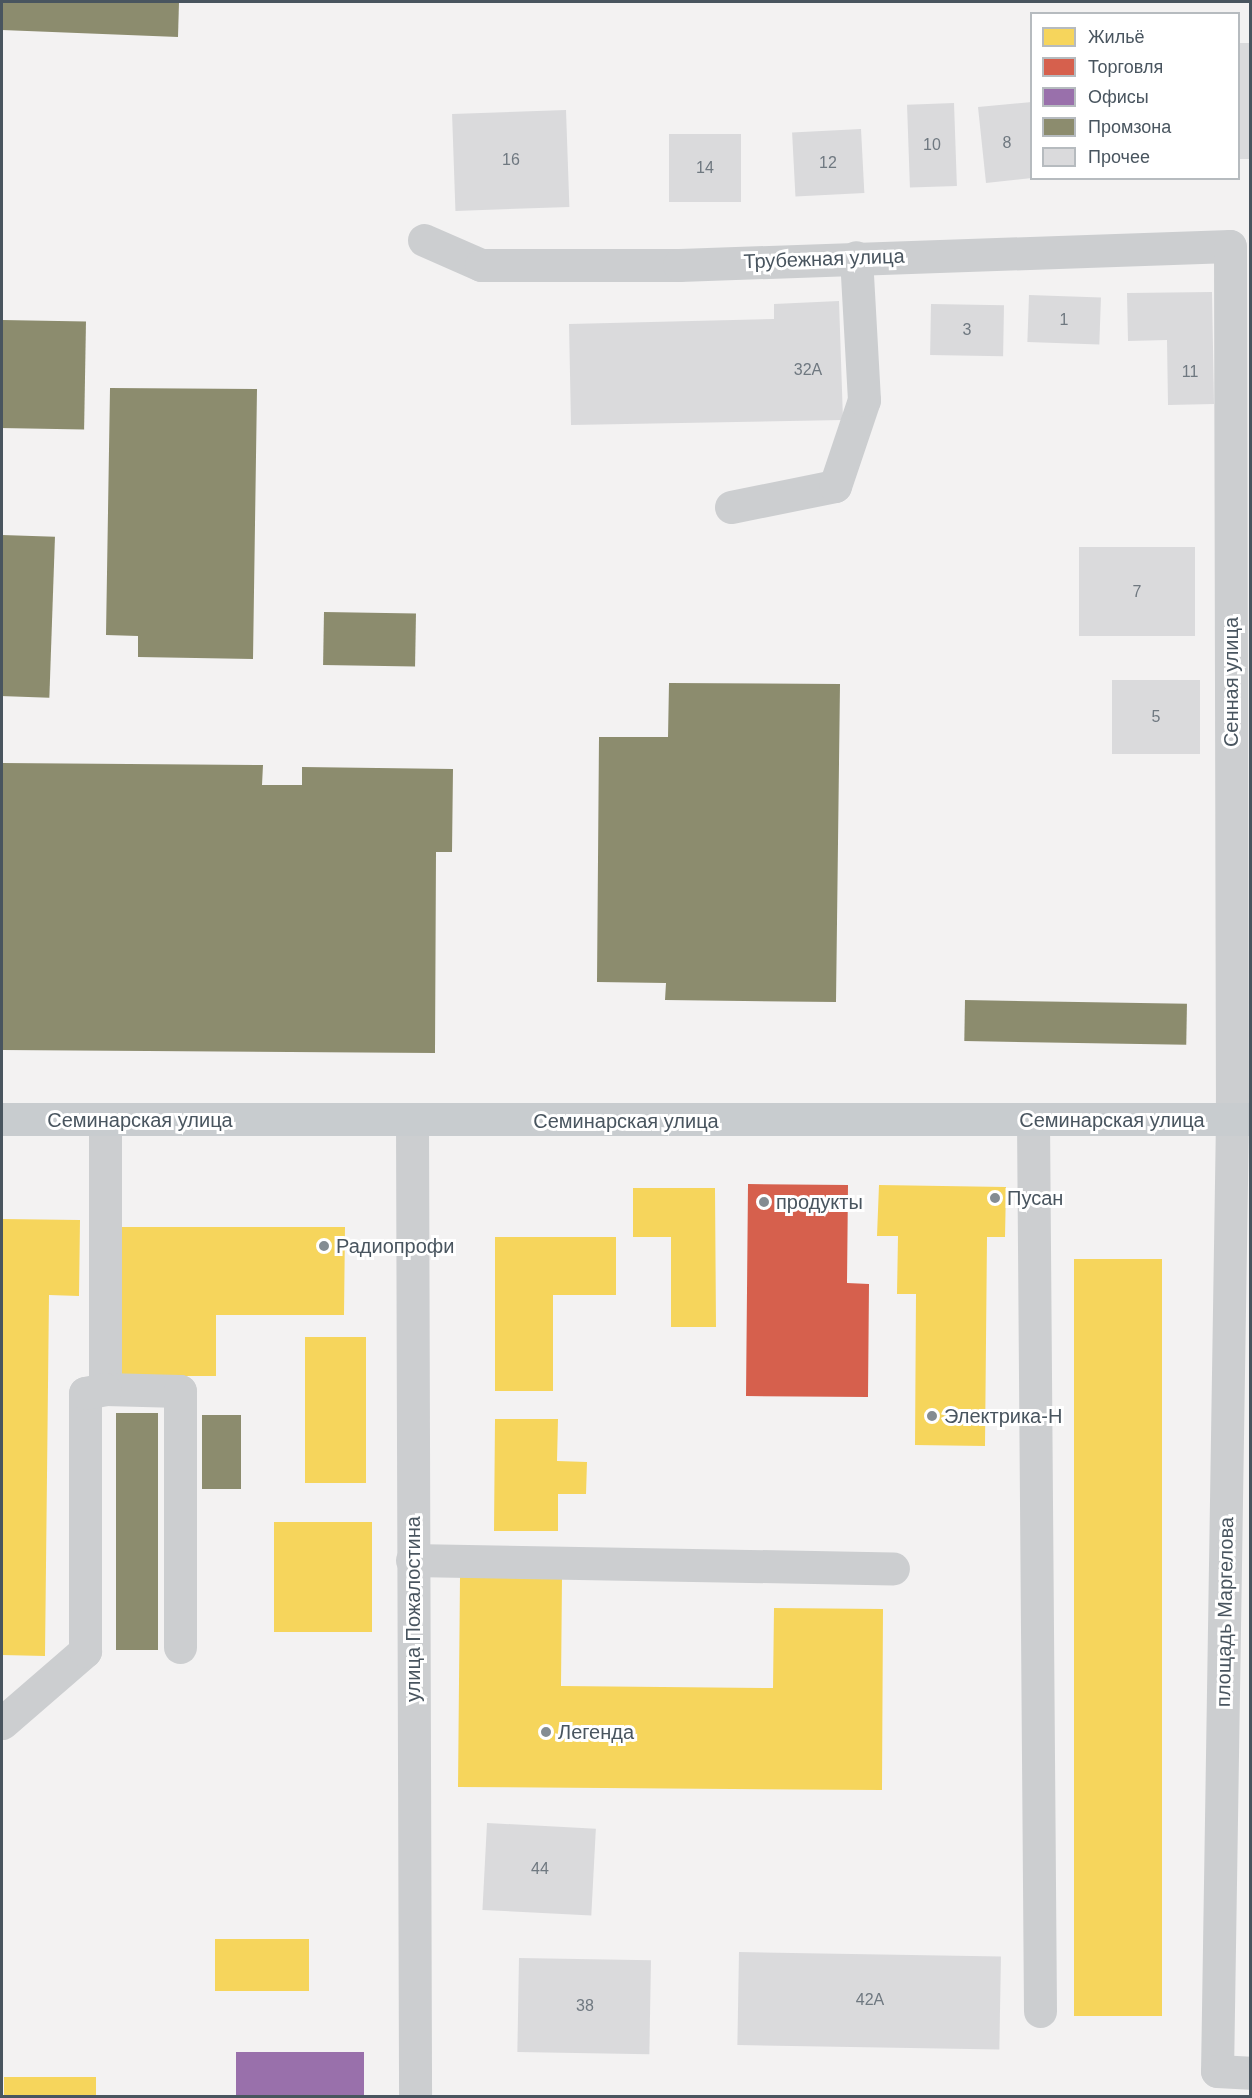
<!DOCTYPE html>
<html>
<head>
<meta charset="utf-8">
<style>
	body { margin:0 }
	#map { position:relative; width:1252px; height:2098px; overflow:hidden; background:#f3f2f2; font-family:Helvetica,sans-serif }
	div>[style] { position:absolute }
	.homes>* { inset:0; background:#f6d55c; transform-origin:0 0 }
	.shops>* { inset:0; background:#d6604d }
	.offices>* { inset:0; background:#9970ab; transform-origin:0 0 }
	.industry>* { inset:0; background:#8c8c6e; transform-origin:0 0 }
	.building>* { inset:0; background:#dadadc; transform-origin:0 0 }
	.minor>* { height:33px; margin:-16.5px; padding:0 16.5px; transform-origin:16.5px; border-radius:16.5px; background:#ccced0 }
	.major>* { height:33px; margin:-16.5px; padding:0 16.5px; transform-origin:16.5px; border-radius:16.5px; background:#c8cccf }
	.dots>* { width:16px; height:16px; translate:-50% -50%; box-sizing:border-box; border:3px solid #fff; border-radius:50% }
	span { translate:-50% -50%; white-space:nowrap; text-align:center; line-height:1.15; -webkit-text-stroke:6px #fff; paint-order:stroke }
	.number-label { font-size:16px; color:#6f7880 }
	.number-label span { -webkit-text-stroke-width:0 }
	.street-label { font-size:20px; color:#49555f }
	.poi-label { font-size:20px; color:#49555f }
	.left { translate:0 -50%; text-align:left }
	.frame { position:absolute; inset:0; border:3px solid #49555f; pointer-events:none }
	.legend { position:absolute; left:1030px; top:12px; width:210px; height:168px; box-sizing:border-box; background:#fff; border:2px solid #b6bbbf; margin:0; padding:8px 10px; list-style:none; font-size:18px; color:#49555f }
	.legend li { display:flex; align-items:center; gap:12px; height:30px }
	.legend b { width:30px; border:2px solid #b6bbbf }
</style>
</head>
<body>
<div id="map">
	<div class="homes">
		<i style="clip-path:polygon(879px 1185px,1006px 1187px,1005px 1237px,987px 1237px,985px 1446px,915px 1445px,916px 1294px,897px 1294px,898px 1236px,877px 1236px)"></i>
		<i style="clip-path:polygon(633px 1188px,715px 1188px,716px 1327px,671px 1327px,671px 1237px,633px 1237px)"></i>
		<i style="clip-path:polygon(2px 1219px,80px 1220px,79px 1296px,49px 1295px,45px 1656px,2px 1655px)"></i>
		<i style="clip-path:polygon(122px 1227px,345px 1227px,344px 1315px,216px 1315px,216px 1376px,122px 1376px)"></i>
		<i style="clip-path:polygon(495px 1237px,616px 1237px,616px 1295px,553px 1295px,553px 1391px,495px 1391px)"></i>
		<i style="left:1074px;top:1259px;width:88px;height:757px"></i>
		<i style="left:305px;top:1337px;width:61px;height:146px"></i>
		<i style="clip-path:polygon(495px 1419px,558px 1419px,557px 1461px,587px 1462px,586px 1494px,558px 1494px,558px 1531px,494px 1531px)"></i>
		<i style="left:274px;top:1522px;width:98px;height:110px"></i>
		<i style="clip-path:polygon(460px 1576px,562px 1577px,561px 1686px,773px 1688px,774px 1608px,883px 1609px,882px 1790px,458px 1787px)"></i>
		<i style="left:215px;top:1939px;width:94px;height:52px"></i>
		<i style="left:4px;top:2077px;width:92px;height:19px"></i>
	</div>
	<div class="shops">
		<i style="clip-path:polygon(748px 1184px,848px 1185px,847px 1283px,869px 1284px,868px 1397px,746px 1396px)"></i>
	</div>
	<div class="offices">
		<i style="left:236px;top:2052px;width:128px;height:44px"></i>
	</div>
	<div class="industry">
		<i style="clip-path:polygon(2px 2px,179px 2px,178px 37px,2px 30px)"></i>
		<i style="left:2px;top:320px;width:84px;height:108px;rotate:1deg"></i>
		<i style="clip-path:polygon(110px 388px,257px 389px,253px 659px,138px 657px,138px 636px,106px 635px)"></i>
		<i style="left:2px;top:535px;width:53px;height:161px;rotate:2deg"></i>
		<i style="left:324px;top:612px;width:92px;height:53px;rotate:1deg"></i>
		<i style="clip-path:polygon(669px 683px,840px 684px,836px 1002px,665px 1000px,666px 983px,597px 982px,599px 737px,668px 737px)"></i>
		<i style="clip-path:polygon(2px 763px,263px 765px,262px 785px,302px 785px,302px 767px,453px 769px,452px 852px,436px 852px,435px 1053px,2px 1050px)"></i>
		<i style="left:965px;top:1000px;width:222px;height:41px;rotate:1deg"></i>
		<i style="left:116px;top:1413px;width:42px;height:237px"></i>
		<i style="left:202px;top:1415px;width:39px;height:74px"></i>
	</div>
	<div class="building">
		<i style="left:1250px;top:43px;width:116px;height:12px;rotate:90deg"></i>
		<i style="clip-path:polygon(1032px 102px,1032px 178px,986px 183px,978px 107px)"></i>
		<i style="left:954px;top:103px;width:83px;height:47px;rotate:88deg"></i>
		<i style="left:566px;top:110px;width:97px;height:114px;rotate:88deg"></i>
		<i style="left:861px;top:129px;width:64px;height:69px;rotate:87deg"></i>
		<i style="left:741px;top:134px;width:68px;height:72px;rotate:90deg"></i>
		<i style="clip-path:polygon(1212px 292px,1214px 404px,1168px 405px,1167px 340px,1128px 341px,1127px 293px)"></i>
		<i style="left:1029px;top:295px;width:72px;height:47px;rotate:2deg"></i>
		<i style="clip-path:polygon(839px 301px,843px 420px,571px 425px,569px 324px,774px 319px,774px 304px)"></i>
		<i style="left:931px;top:304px;width:73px;height:51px;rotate:1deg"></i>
		<i style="left:1079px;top:547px;width:116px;height:89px"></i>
		<i style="left:1112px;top:680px;width:88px;height:74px"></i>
		<i style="left:487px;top:1823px;width:109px;height:87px;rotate:3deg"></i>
		<i style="left:739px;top:1952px;width:262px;height:93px;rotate:1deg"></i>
		<i style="left:519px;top:1958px;width:132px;height:94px;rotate:1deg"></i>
	</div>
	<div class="minor">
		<i style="left:424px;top:240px;width:62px;rotate:23.7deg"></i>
		<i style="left:481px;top:265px;width:198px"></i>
		<i style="left:679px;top:265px;width:551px;rotate:-1.97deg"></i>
		<i style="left:1230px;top:246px;width:873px;rotate:89.87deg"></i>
		<i style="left:1232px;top:1119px;width:952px;rotate:90.9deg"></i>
		<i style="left:1217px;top:2071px;width:33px;rotate:3deg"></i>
		<i style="left:731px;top:507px;width:106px;rotate:-11.4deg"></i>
		<i style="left:835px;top:486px;width:91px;rotate:-71.4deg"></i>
		<i style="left:864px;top:400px;width:143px;rotate:-93.2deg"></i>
		<i style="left:105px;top:1120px;width:269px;rotate:90deg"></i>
		<i style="left:105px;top:1389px;width:75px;rotate:1.5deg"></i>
		<i style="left:180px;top:1391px;width:256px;rotate:90deg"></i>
		<i style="left:1033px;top:1120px;width:891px;rotate:89.55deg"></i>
		<i style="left:412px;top:1121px;width:975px;rotate:89.82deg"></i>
		<i style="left:412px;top:1560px;width:481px;rotate:1deg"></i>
		<i style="left:2px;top:1723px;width:110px;rotate:-40.9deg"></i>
		<i style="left:85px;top:1651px;width:258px;rotate:-90deg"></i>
		<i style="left:85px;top:1393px;width:20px;rotate:-11deg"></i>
	</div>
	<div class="major">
		<i style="left:2px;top:1119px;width:1248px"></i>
	</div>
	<div class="dots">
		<i style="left:995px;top:1198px;background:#848c92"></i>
		<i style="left:764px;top:1202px;background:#848c92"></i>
		<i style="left:324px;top:1246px;background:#848c92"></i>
		<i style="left:932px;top:1416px;background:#848c92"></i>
		<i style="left:546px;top:1732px;background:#848c92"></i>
	</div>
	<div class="number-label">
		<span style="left:1007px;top:143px">8</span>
		<span style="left:932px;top:145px">10</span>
		<span style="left:511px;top:160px">16</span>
		<span style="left:828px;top:163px">12</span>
		<span style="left:705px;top:168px">14</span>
		<span style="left:1064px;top:320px">1</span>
		<span style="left:967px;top:330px">3</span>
		<span style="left:808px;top:370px">32А</span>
		<span style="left:1190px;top:372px">11</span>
		<span style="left:1137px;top:592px">7</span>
		<span style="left:1156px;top:717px">5</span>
		<span style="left:540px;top:1869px">44</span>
		<span style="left:870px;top:2000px">42А</span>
		<span style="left:585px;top:2006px">38</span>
	</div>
	<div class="street-label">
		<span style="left:824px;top:259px;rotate:-2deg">Трубежная улица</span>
		<span style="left:1231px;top:682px;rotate:-90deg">Сенная улица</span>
		<span style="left:140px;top:1120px">Семинарская улица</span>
		<span style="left:1112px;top:1120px">Семинарская улица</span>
		<span style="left:626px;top:1121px">Семинарская улица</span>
		<span style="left:413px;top:1609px;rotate:-90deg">улица Пожалостина</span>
		<span style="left:1225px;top:1612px;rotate:-89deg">площадь Маргелова</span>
	</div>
	<div class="poi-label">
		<span class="left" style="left:1007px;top:1198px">Пусан</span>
		<span class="left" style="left:776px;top:1202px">продукты</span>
		<span class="left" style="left:336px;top:1246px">Радиопрофи</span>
		<span class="left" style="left:944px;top:1416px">Электрика-Н</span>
		<span class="left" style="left:558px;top:1732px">Легенда</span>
	</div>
	<div class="frame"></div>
	<ul class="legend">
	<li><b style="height:16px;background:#f6d55c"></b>Жильё</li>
	<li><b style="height:16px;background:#d6604d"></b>Торговля</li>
	<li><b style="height:16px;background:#9970ab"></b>Офисы</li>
	<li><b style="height:16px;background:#8c8c6e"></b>Промзона</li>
	<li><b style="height:16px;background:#dadadc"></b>Прочее</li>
	</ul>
</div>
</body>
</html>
